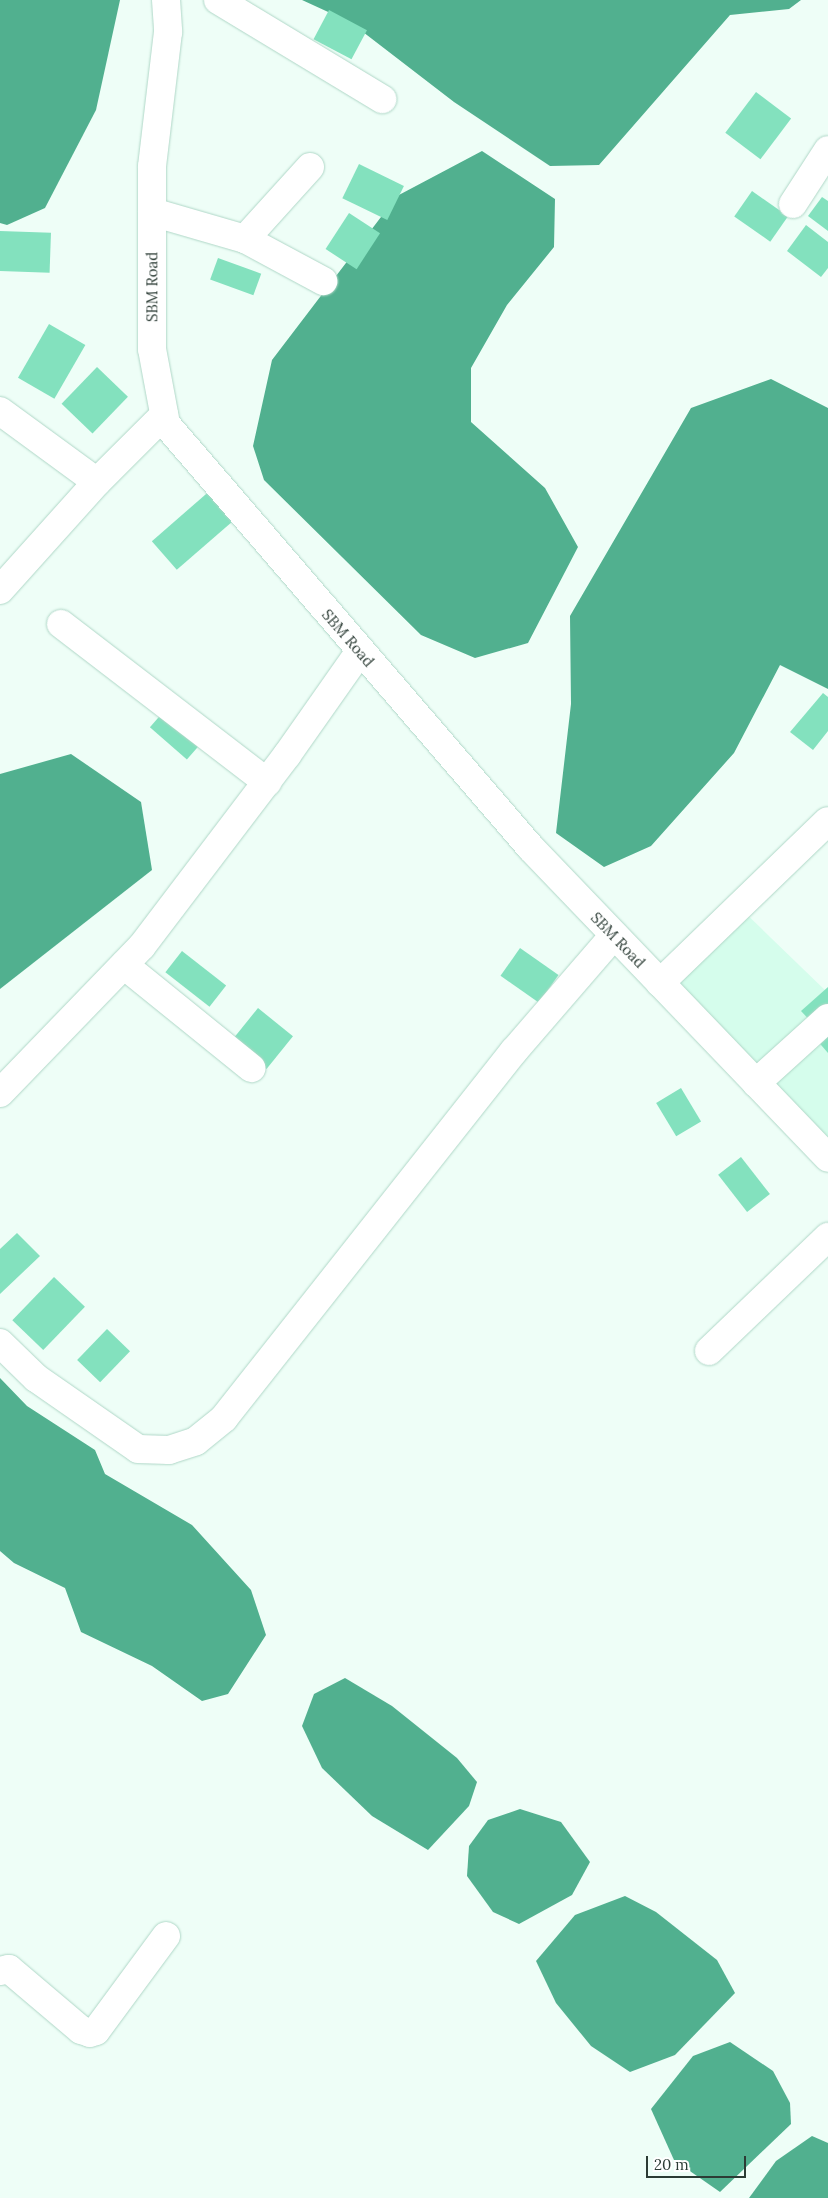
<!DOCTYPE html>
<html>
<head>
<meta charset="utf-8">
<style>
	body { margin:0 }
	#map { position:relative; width:828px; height:2198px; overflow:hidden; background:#eefef7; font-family:Lora,serif }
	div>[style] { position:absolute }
	.built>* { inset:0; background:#d5fdec }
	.water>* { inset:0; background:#51b08f }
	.building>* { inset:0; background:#83e1be; transform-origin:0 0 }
	.roads { filter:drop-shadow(0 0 1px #afd7c7) drop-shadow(0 0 1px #afd7c7) }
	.minor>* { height:28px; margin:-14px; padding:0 14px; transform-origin:14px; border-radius:14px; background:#fff }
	span { translate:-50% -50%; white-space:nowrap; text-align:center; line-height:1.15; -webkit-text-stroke:4.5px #fff; paint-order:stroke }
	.street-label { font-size:15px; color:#2c3c35 }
	.scale { position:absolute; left:646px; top:2156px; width:100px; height:22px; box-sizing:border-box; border:2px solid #2c3c35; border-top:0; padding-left:6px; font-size:15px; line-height:18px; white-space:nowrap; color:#2c3c35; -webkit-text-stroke:4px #fff; paint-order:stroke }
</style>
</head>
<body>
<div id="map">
	<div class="built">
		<i style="clip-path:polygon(737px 905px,828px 993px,828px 1144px,663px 970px)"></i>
	</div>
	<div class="water">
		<i style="clip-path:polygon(0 0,120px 0,96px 110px,45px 208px,7px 225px,0 223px)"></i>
		<i style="clip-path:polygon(302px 0,801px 0,789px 9px,730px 15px,599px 165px,550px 166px,454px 102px,350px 22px)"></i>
		<i style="clip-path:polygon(482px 151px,555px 199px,554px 247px,507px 305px,471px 368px,471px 422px,545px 488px,578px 547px,528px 643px,475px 658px,421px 635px,264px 480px,253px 446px,272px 360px,397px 196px)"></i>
		<i style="clip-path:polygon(771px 379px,828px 408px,828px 689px,780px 665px,734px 753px,651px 846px,604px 867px,556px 833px,571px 704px,570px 616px,691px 408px)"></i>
		<i style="clip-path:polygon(71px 754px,141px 802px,152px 870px,0 989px,0 774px)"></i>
		<i style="clip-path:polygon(0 1378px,27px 1406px,95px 1450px,105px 1474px,192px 1525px,251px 1590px,266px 1635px,228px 1694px,202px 1701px,152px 1666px,81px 1632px,65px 1588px,14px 1563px,0 1551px)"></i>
		<i style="clip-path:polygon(345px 1678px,392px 1706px,457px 1758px,477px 1782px,469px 1806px,428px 1850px,372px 1816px,322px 1768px,302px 1726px,314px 1694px)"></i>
		<i style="clip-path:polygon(520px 1809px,561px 1822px,590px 1862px,572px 1895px,519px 1924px,493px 1912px,467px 1876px,469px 1846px,488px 1820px)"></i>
		<i style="clip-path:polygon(625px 1896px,656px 1912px,717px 1960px,735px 1993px,675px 2055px,630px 2072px,591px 2046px,556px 2003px,536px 1961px,575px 1915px)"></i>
		<i style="clip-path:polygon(730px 2042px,773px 2071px,790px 2103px,791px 2124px,720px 2192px,674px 2160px,651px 2109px,693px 2056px)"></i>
		<i style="clip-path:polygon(812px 2136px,828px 2143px,828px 2198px,749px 2198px,776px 2161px)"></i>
	</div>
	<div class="building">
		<i style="left:329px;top:10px;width:43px;height:33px;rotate:28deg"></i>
		<i style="left:756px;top:92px;width:44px;height:51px;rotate:37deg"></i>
		<i style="left:359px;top:164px;width:50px;height:38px;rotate:26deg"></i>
		<i style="left:752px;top:191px;width:44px;height:31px;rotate:35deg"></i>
		<i style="clip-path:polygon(822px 197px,828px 201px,828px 231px,808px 216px)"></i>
		<i style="left:349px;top:213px;width:37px;height:43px;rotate:33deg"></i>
		<i style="clip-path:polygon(806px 225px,828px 242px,828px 268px,821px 277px,787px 251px)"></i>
		<i style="left:0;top:231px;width:51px;height:40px;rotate:2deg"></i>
		<i style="left:218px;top:258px;width:46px;height:23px;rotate:20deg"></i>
		<i style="left:49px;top:324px;width:42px;height:62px;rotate:30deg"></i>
		<i style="left:97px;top:367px;width:43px;height:51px;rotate:44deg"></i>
		<i style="left:213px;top:488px;width:38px;height:81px;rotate:49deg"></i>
		<i style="clip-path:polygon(823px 693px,828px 697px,828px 731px,813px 750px,790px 732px)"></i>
		<i style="left:165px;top:710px;width:49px;height:23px;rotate:41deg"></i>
		<i style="left:520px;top:948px;width:47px;height:34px;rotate:35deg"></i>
		<i style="left:182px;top:951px;width:56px;height:27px;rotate:38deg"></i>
		<i style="clip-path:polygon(828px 987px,828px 1014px,815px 1026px,801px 1011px)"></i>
		<i style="left:258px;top:1008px;width:45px;height:42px;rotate:39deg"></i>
		<i style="clip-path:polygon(828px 1027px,828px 1053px,815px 1038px)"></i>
		<i style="left:681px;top:1088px;width:39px;height:29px;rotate:59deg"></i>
		<i style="left:741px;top:1157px;width:47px;height:29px;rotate:52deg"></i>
		<i style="clip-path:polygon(17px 1233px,40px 1256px,0 1294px,0 1249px)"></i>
		<i style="left:54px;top:1277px;width:43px;height:60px;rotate:44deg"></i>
		<i style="left:107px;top:1329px;width:32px;height:43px;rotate:44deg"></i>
	</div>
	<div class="roads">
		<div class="minor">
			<i style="left:166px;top:0;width:32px;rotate:86deg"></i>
			<i style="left:168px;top:32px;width:136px;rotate:96.8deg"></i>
			<i style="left:152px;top:167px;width:182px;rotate:90deg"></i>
			<i style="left:152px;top:349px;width:76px;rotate:79.4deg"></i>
			<i style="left:166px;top:424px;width:559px;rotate:49.28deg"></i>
			<i style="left:531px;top:848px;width:429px;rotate:46.2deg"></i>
			<i style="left:218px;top:0;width:192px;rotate:31.1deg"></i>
			<i style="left:793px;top:204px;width:64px;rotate:-57.1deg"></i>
			<i style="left:152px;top:212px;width:97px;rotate:16.2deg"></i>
			<i style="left:245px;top:239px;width:89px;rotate:28.3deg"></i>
			<i style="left:245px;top:239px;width:97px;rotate:-47.9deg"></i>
			<i style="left:0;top:411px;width:120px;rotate:36.2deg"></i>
			<i style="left:0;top:590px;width:145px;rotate:-48.1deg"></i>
			<i style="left:97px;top:482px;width:95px;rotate:-45deg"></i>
			<i style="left:61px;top:624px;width:260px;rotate:37.5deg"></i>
			<i style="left:124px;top:965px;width:164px;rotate:39deg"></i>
			<i style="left:660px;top:983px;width:233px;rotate:-44deg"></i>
			<i style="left:756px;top:1083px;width:97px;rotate:-42.1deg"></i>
			<i style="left:0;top:1093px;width:204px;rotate:-46deg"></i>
			<i style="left:142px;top:946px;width:240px;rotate:-52.8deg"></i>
			<i style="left:287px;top:755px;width:127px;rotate:-54.9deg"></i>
			<i style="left:0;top:1343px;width:50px;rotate:44.2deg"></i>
			<i style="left:36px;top:1378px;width:124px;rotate:34.8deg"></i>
			<i style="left:138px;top:1449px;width:31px;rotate:2deg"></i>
			<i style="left:169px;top:1450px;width:28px;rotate:-18deg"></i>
			<i style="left:196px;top:1441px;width:36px;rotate:-39deg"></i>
			<i style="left:224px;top:1418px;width:468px;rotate:-51.7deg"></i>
			<i style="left:514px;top:1051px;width:153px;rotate:-49.2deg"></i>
			<i style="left:709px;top:1351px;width:165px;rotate:-43.8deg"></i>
			<i style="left:0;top:1971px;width:9px;rotate:-13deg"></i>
			<i style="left:9px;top:1969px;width:94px;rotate:40.3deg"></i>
			<i style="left:81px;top:2030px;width:9px;rotate:18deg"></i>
			<i style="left:90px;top:2033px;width:6px;rotate:-18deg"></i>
			<i style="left:96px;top:2031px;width:118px;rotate:-53.6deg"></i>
		</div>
	</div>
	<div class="street-label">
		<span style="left:152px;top:287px;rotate:-90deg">SBM Road</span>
		<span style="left:348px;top:638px;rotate:49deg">SBM Road</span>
		<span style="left:618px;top:940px;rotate:46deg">SBM Road</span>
	</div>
	<div class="scale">20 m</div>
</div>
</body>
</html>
